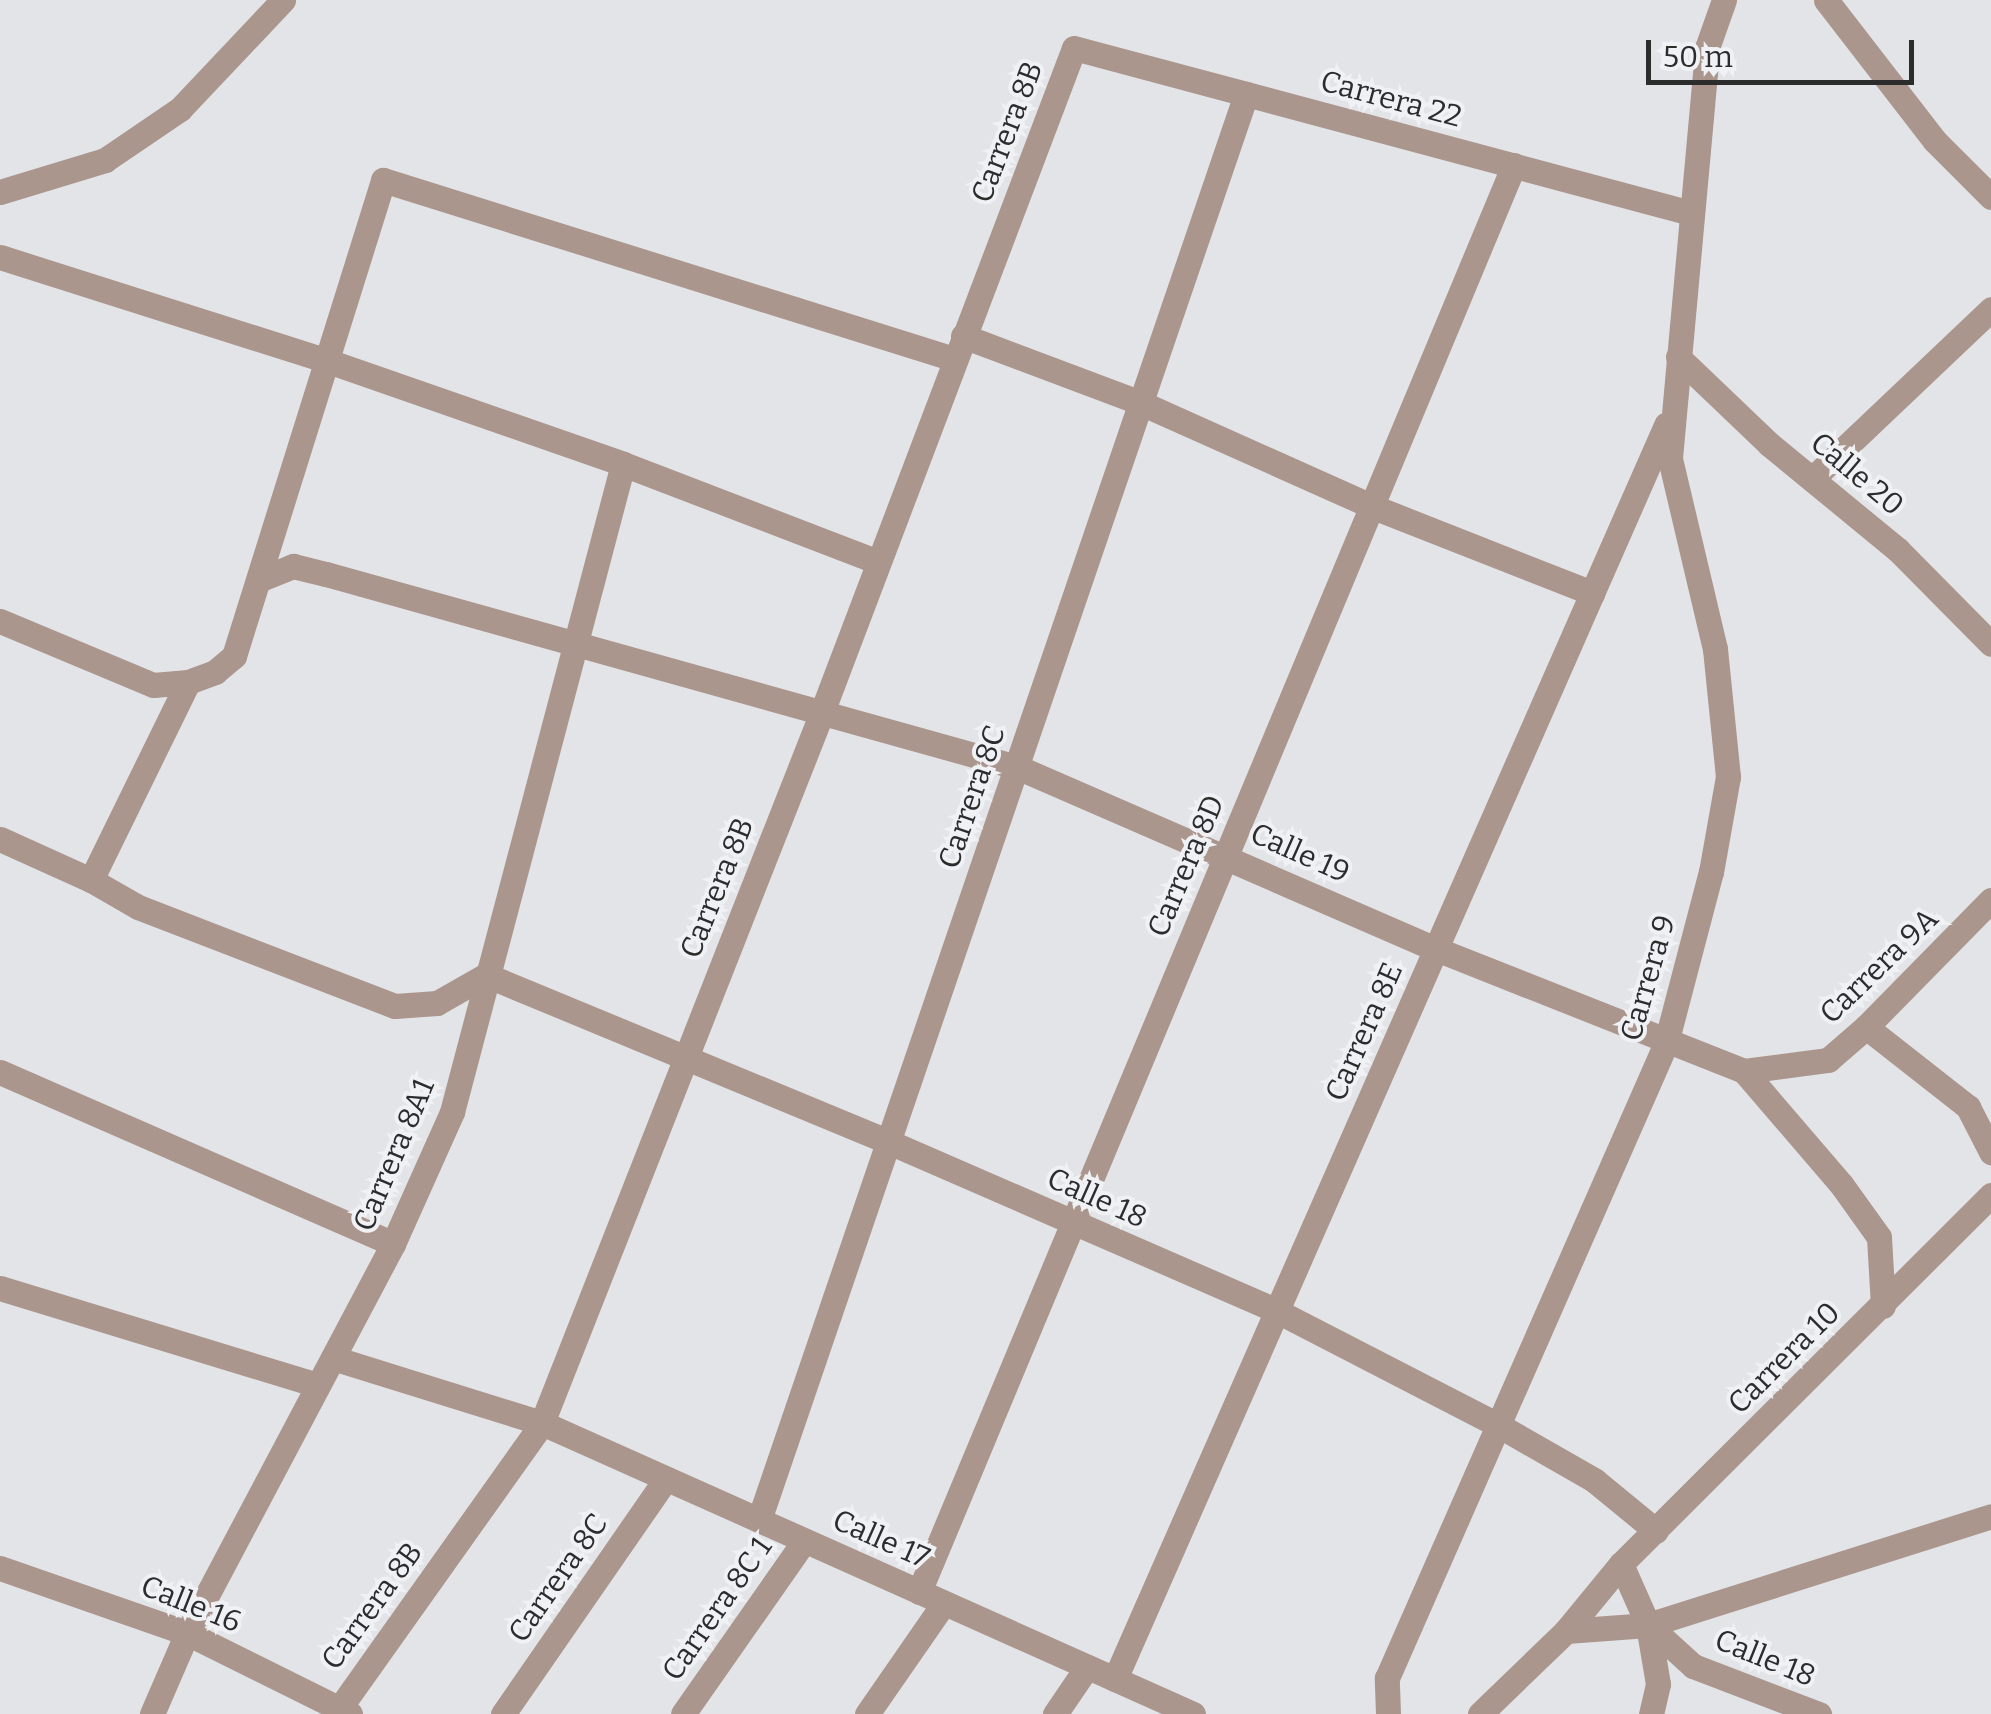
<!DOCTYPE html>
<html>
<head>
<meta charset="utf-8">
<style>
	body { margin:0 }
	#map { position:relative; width:1991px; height:1714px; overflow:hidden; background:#e3e4e7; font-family:Bitter,serif }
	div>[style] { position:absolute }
	.minor>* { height:25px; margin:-12.5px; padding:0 12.5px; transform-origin:12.5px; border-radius:12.5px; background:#aa968d }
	span { translate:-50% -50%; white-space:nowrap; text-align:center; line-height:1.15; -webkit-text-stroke:8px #f0f1f5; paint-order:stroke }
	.street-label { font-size:30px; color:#2c2c2d }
	.scale { position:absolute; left:1646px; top:40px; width:268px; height:45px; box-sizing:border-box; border:5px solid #2c2c2d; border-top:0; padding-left:12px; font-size:30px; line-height:35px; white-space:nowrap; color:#2c2c2d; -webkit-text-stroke:8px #f0f1f5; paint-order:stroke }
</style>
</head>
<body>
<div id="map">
	<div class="minor">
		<i style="left:1826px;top:0;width:178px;rotate:52.3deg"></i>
		<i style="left:1935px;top:141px;width:79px;rotate:45deg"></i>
		<i style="left:0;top:192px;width:110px;rotate:-16.9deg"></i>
		<i style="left:105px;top:160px;width:91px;rotate:-34.2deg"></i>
		<i style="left:180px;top:109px;width:150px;rotate:-46.6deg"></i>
		<i style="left:0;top:257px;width:341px;rotate:17.6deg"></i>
		<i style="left:325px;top:360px;width:316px;rotate:19.2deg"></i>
		<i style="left:623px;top:464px;width:271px;rotate:21deg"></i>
		<i style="left:963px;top:336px;width:190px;rotate:20.6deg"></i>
		<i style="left:1141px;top:403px;width:252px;rotate:24.1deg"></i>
		<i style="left:1371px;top:506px;width:238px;rotate:21.5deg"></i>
		<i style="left:1678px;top:357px;width:126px;rotate:43.7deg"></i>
		<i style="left:1769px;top:444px;width:167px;rotate:39.4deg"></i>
		<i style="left:1898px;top:550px;width:132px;rotate:45.3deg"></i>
		<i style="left:1812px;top:479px;width:247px;rotate:-43.5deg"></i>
		<i style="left:261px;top:579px;width:35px;rotate:-22deg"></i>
		<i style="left:293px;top:566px;width:34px;rotate:14deg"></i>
		<i style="left:326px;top:574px;width:717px;rotate:15.61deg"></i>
		<i style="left:1017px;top:767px;width:457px;rotate:23.5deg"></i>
		<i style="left:1436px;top:949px;width:331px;rotate:21.6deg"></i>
		<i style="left:1744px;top:1071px;width:85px;rotate:-7.5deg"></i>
		<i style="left:1828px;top:1060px;width:50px;rotate:-41deg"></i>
		<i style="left:1866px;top:1027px;width:178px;rotate:-45.5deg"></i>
		<i style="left:0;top:621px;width:166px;rotate:22.7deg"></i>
		<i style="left:153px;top:685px;width:35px;rotate:-5deg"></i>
		<i style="left:188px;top:682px;width:29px;rotate:-20deg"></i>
		<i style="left:215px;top:672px;width:25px;rotate:-40deg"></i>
		<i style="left:234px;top:656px;width:499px;rotate:-72.6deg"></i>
		<i style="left:383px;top:180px;width:598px;rotate:17.41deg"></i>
		<i style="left:0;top:839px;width:100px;rotate:24.3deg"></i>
		<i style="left:91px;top:880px;width:54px;rotate:29.9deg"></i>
		<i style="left:138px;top:907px;width:275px;rotate:21.1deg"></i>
		<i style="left:395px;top:1006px;width:42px;rotate:-4.1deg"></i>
		<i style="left:437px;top:1003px;width:56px;rotate:-29.7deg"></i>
		<i style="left:486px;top:975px;width:436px;rotate:22.5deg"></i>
		<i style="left:889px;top:1142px;width:423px;rotate:23.5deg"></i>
		<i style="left:1277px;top:1311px;width:249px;rotate:27.3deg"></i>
		<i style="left:1498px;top:1425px;width:111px;rotate:29.8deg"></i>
		<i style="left:1594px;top:1480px;width:80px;rotate:39.4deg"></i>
		<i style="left:91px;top:880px;width:220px;rotate:-63.9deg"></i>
		<i style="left:1866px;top:1027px;width:130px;rotate:38.1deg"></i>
		<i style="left:1968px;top:1107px;width:51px;rotate:62.9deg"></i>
		<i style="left:1744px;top:1071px;width:149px;rotate:49.4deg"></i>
		<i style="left:1841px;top:1184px;width:65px;rotate:54.4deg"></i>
		<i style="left:1879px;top:1237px;width:69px;rotate:86.7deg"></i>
		<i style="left:0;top:1072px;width:429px;rotate:23.6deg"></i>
		<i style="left:0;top:1288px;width:332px;rotate:17deg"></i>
		<i style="left:333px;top:1358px;width:219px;rotate:17.3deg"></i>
		<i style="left:542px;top:1423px;width:713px;rotate:24.08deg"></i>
		<i style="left:759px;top:1520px;width:1507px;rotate:-71.14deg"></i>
		<i style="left:1621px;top:1564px;width:67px;rotate:66.1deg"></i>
		<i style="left:1648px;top:1625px;width:61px;rotate:42.3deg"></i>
		<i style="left:1693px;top:1666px;width:135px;rotate:20.9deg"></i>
		<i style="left:0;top:1568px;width:198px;rotate:19.2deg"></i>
		<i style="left:187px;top:1633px;width:182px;rotate:26.4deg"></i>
		<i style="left:919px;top:1592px;width:1546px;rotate:-67.37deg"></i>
		<i style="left:1648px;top:1625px;width:60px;rotate:80.4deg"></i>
		<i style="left:1658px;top:1684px;width:31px;rotate:103deg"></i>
		<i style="left:1566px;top:1631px;width:82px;rotate:-4.2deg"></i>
		<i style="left:1648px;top:1625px;width:360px;rotate:-17.6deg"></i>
		<i style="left:1115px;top:1679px;width:1370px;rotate:-66.28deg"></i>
		<i style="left:339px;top:1709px;width:351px;rotate:-54.6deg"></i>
		<i style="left:542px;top:1423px;width:764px;rotate:-68.5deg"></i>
		<i style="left:822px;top:712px;width:710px;rotate:-69.22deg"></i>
		<i style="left:1074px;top:48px;width:639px;rotate:14.97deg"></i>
		<i style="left:152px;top:1714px;width:88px;rotate:-66.6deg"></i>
		<i style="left:187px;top:1633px;width:440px;rotate:-62.1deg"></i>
		<i style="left:393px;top:1244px;width:145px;rotate:-65.9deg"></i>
		<i style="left:452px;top:1112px;width:670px;rotate:-75.22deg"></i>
		<i style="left:503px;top:1714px;width:286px;rotate:-55.3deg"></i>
		<i style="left:683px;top:1714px;width:211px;rotate:-55deg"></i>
		<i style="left:867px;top:1714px;width:135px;rotate:-55.3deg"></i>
		<i style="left:1055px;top:1714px;width:57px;rotate:-55.8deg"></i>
		<i style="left:1388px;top:1714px;width:36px;rotate:-92deg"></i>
		<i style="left:1387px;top:1678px;width:694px;rotate:-66.28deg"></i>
		<i style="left:1666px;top:1043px;width:177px;rotate:-75.3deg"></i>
		<i style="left:1711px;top:872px;width:97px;rotate:-79.9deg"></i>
		<i style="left:1728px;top:777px;width:129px;rotate:-95.8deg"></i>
		<i style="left:1715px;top:649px;width:196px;rotate:-103.3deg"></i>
		<i style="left:1670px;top:458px;width:412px;rotate:-84.8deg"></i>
		<i style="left:1707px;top:48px;width:51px;rotate:-70.5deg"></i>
		<i style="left:1480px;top:1714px;width:120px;rotate:-44deg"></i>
		<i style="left:1566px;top:1631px;width:87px;rotate:-50.6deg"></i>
		<i style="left:1621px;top:1564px;width:523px;rotate:-44.92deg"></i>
	</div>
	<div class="street-label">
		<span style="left:1391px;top:99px;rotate:15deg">Carrera 22</span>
		<span style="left:1007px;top:132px;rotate:-69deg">Carrera 8B</span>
		<span style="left:1857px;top:474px;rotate:40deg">Calle 20</span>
		<span style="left:972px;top:797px;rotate:-71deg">Carrera 8C</span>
		<span style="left:1300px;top:853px;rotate:24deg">Calle 19</span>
		<span style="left:1186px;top:866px;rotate:-67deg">Carrera 8D</span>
		<span style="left:717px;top:888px;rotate:-68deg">Carrera 8B</span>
		<span style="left:1879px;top:966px;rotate:-44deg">Carrera 9A</span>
		<span style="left:1648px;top:978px;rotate:-74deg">Carrera 9</span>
		<span style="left:1364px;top:1032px;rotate:-66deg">Carrera 8E</span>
		<span style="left:394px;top:1155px;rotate:-67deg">Carrera 8A1</span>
		<span style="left:1097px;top:1198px;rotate:24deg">Calle 18</span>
		<span style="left:1784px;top:1358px;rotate:-45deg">Carrera 10</span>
		<span style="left:881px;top:1539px;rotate:24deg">Calle 17</span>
		<span style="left:558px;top:1578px;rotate:-55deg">Carrera 8C</span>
		<span style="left:191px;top:1604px;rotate:22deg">Calle 16</span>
		<span style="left:372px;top:1606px;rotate:-54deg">Carrera 8B</span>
		<span style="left:717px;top:1609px;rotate:-55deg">Carrera 8C 1</span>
		<span style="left:1765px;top:1658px;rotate:22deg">Calle 18</span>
	</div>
	<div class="scale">50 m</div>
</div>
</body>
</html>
